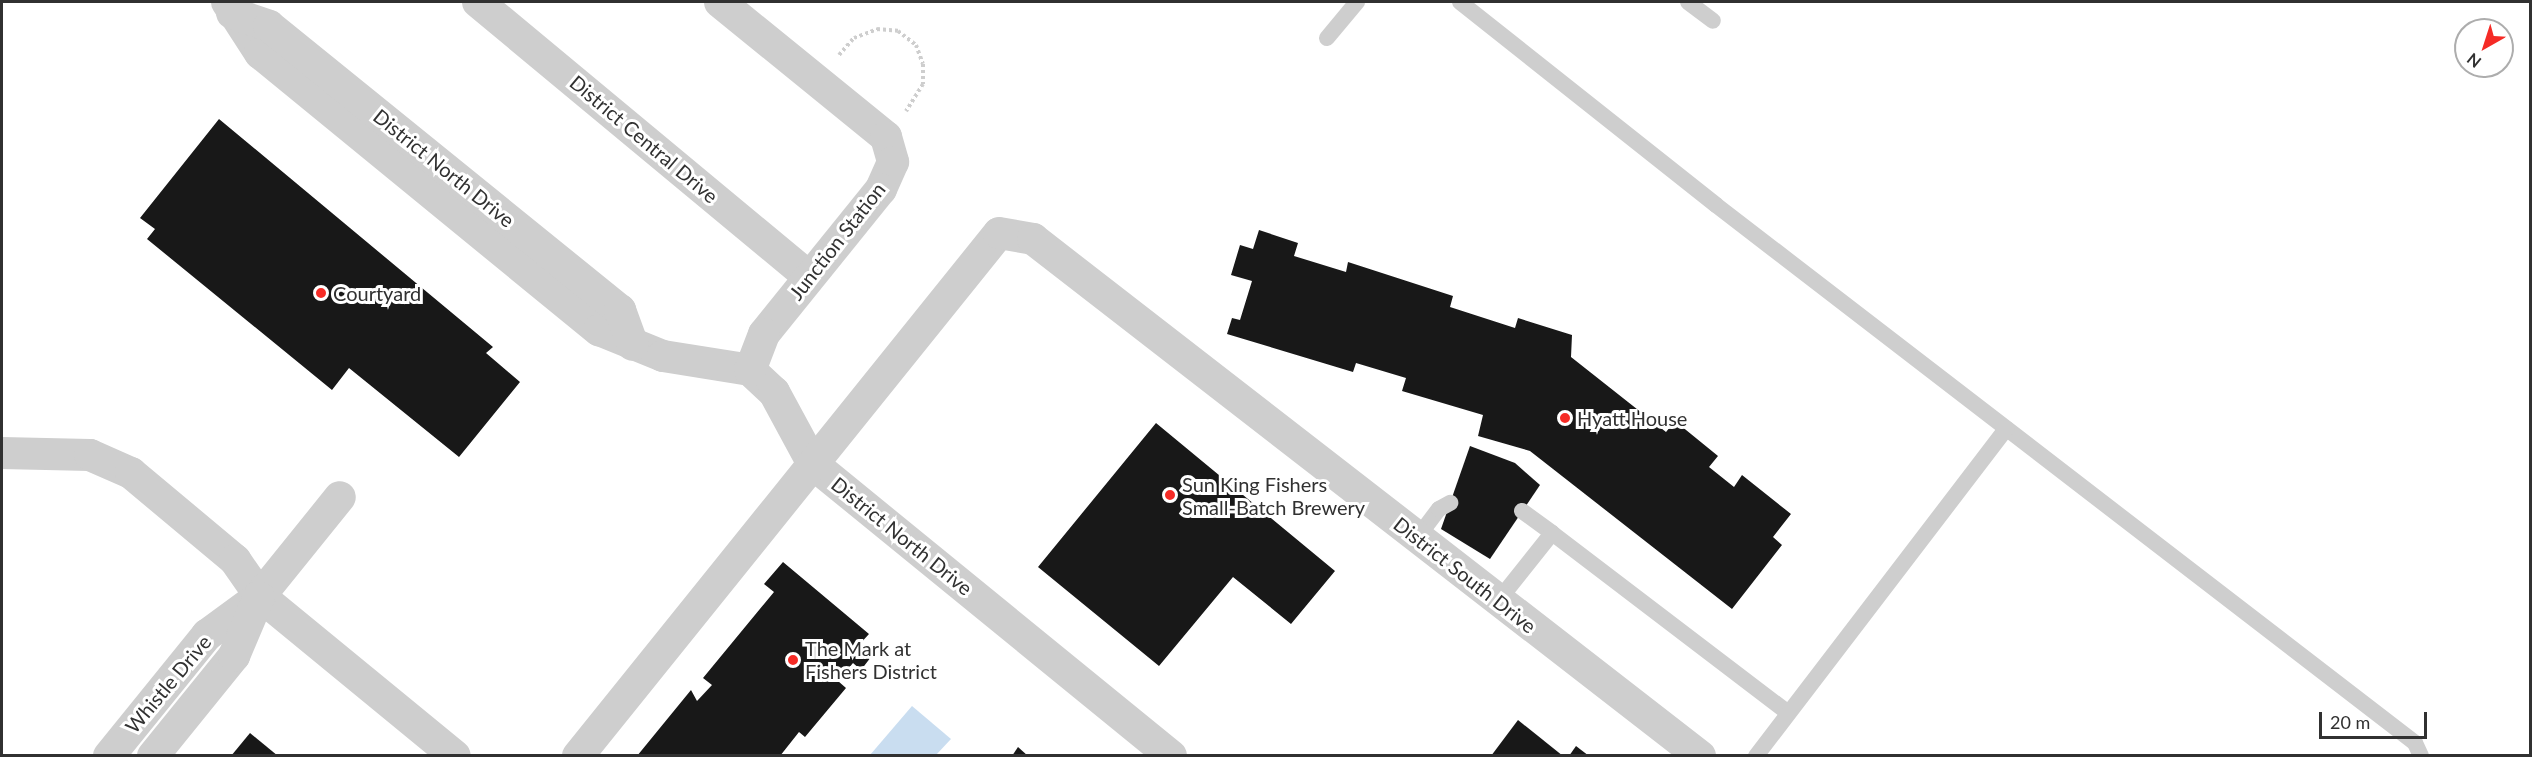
<!DOCTYPE html>
<html>
<head>
<meta charset="utf-8">
<style>
	body { margin:0 }
	#map { position:relative; width:2532px; height:757px; overflow:hidden; background:#fff; font-family:Lato,sans-serif }
	div>[style] { position:absolute }
	.water>* { inset:0; background:#c9ddf0 }
	.building>* { inset:0; background:#181818 }
	.path>* { height:4px; margin-top:-2px; transform-origin:0; background:repeating-linear-gradient(90deg,#cecece 0 3px,transparent 0 6px) }
	.service>* { height:16px; margin:-8px; padding:0 8px; transform-origin:8px; border-radius:8px; background:#cecece }
	.minor>* { height:32px; margin:-16px; padding:0 16px; transform-origin:16px; border-radius:16px; background:#cecece }
	.dots>* { width:16px; height:16px; translate:-50% -50%; box-sizing:border-box; border:3px solid #fff; border-radius:50% }
	span { translate:-50% -50%; white-space:nowrap; text-align:center; line-height:1.15; -webkit-text-stroke:6px #fff; paint-order:stroke }
	.street-label { font-size:20px; color:#313131 }
	.poi-label { font-size:20px; color:#313131 }
	.left { translate:0 -50%; text-align:left }
	.frame { position:absolute; inset:0; border:3px solid #313131; pointer-events:none }
	.north { position:absolute; left:2454px; top:18px; width:60px; height:60px; box-sizing:border-box; background:#fff; border:2px solid #adadad; border-radius:50%; rotate:219deg; font-size:16px; font-weight:700; line-height:24px; text-align:center; color:#313131 }
	.north::after { content:''; display:block; margin:auto; width:21px; height:27px; background:#f52b26; clip-path:polygon(50% 0,100% 100%,50% 72%,0 100%) }
	.scale { position:absolute; left:2319px; top:712px; width:108px; height:27px; box-sizing:border-box; border:3px solid #313131; border-top:0; padding-left:8px; font-size:18px; line-height:21px; white-space:nowrap; color:#313131; -webkit-text-stroke:4px #fff; paint-order:stroke }
</style>
</head>
<body>
<div id="map">
	<div class="water">
		<i style="clip-path:polygon(912px 706px,951px 739px,936px 755px,870px 755px)"></i>
	</div>
	<div class="building">
		<i style="clip-path:polygon(219px 119px,493px 347px,486px 353px,520px 382px,459px 457px,349px 368px,332px 390px,147px 239px,155px 229px,140px 218px)"></i>
		<i style="clip-path:polygon(1259px 230px,1298px 243px,1294px 256px,1346px 272px,1348px 262px,1453px 296px,1450px 307px,1515px 328px,1518px 318px,1572px 335px,1571px 357px,1666px 432px,1675px 421px,1718px 456px,1709px 467px,1734px 487px,1742px 475px,1791px 514px,1773px 537px,1782px 545px,1732px 609px,1530px 451px,1478px 436px,1483px 415px,1402px 391px,1406px 378px,1356px 363px,1353px 372px,1227px 334px,1232px 318px,1240px 320px,1252px 281px,1231px 275px,1240px 245px,1253px 249px)"></i>
		<i style="clip-path:polygon(1156px 423px,1335px 571px,1291px 624px,1233px 577px,1159px 666px,1038px 567px)"></i>
		<i style="clip-path:polygon(1470px 446px,1515px 463px,1540px 485px,1490px 559px,1441px 529px)"></i>
		<i style="clip-path:polygon(783px 562px,869px 634px,858px 646px,871px 657px,861px 670px,853px 663px,838px 681px,846px 688px,805px 737px,799px 732px,780px 756px,637px 756px,691px 690px,697px 701px,712px 685px,703px 678px,774px 592px,764px 584px)"></i>
		<i style="clip-path:polygon(1518px 720px,1563px 756px,1491px 756px)"></i>
		<i style="clip-path:polygon(250px 733px,278px 756px,231px 756px)"></i>
		<i style="clip-path:polygon(1576px 746px,1589px 756px,1569px 756px)"></i>
		<i style="clip-path:polygon(1018px 747px,1028px 756px,1012px 756px)"></i>
	</div>
	<div class="path">
		<i style="left:839px;top:55px;width:23px;rotate:-49deg"></i>
		<i style="left:854px;top:38px;width:25px;rotate:-21deg"></i>
		<i style="left:877px;top:29px;width:21px;rotate:5deg"></i>
		<i style="left:898px;top:31px;width:23px;rotate:38deg"></i>
		<i style="left:916px;top:45px;width:20px;rotate:70deg"></i>
		<i style="left:923px;top:64px;width:20px;rotate:90deg"></i>
		<i style="left:923px;top:84px;width:32px;rotate:122deg"></i>
	</div>
	<div class="service">
		<i style="left:1460px;top:2px;width:327px;rotate:38.4deg"></i>
		<i style="left:1716px;top:205px;width:882px;rotate:37.58deg"></i>
		<i style="left:2415px;top:743px;width:14px;rotate:65deg"></i>
		<i style="left:1688px;top:2px;width:31px;rotate:37deg"></i>
		<i style="left:1327px;top:38px;width:47px;rotate:-50.2deg"></i>
		<i style="left:1522px;top:511px;width:37px;rotate:36deg"></i>
		<i style="left:1417px;top:538px;width:36px;rotate:-53deg"></i>
		<i style="left:1439px;top:509px;width:13px;rotate:-29deg"></i>
		<i style="left:1498px;top:601px;width:87px;rotate:-51.5deg"></i>
		<i style="left:1552px;top:533px;width:297px;rotate:37.3deg"></i>
		<i style="left:1756px;top:756px;width:412px;rotate:-52.6deg"></i>
	</div>
	<div class="minor">
		<i style="left:227px;top:2px;width:61px;rotate:57.1deg"></i>
		<i style="left:260px;top:53px;width:438px;rotate:39.3deg"></i>
		<i style="left:599px;top:330px;width:69px;rotate:22.1deg"></i>
		<i style="left:663px;top:356px;width:88px;rotate:9.1deg"></i>
		<i style="left:750px;top:370px;width:33px;rotate:43deg"></i>
		<i style="left:774px;top:392px;width:82px;rotate:61.6deg"></i>
		<i style="left:813px;top:464px;width:462px;rotate:39.2deg"></i>
		<i style="left:478px;top:2px;width:430px;rotate:39.7deg"></i>
		<i style="left:720px;top:2px;width:214px;rotate:39.1deg"></i>
		<i style="left:886px;top:137px;width:26px;rotate:74deg"></i>
		<i style="left:893px;top:162px;width:30px;rotate:114deg"></i>
		<i style="left:881px;top:189px;width:186px;rotate:128.9deg"></i>
		<i style="left:764px;top:334px;width:39px;rotate:111deg"></i>
		<i style="left:232px;top:13px;width:39px;rotate:19deg"></i>
		<i style="left:269px;top:26px;width:452px;rotate:39deg"></i>
		<i style="left:620px;top:310px;width:37px;rotate:70deg"></i>
		<i style="left:2px;top:453px;width:88px;rotate:1.3deg"></i>
		<i style="left:90px;top:455px;width:45px;rotate:23.7deg"></i>
		<i style="left:131px;top:473px;width:136px;rotate:39.9deg"></i>
		<i style="left:235px;top:560px;width:44px;rotate:55.2deg"></i>
		<i style="left:260px;top:596px;width:252px;rotate:39.4deg"></i>
		<i style="left:109px;top:756px;width:156px;rotate:-51deg"></i>
		<i style="left:207px;top:635px;width:66px;rotate:-36.3deg"></i>
		<i style="left:260px;top:596px;width:127px;rotate:-51.1deg"></i>
		<i style="left:153px;top:756px;width:129px;rotate:-51deg"></i>
		<i style="left:234px;top:656px;width:64px;rotate:-67deg"></i>
		<i style="left:578px;top:756px;width:671px;rotate:-51.17deg"></i>
		<i style="left:999px;top:233px;width:35px;rotate:10deg"></i>
		<i style="left:1033px;top:239px;width:844px;rotate:37.78deg"></i>
	</div>
	<div class="dots">
		<i style="left:321px;top:293px;background:#f52b26"></i>
		<i style="left:1565px;top:418px;background:#f52b26"></i>
		<i style="left:1170px;top:495px;background:#f52b26"></i>
		<i style="left:793px;top:660px;background:#f52b26"></i>
	</div>
	<div class="street-label">
		<span style="left:644px;top:139px;rotate:40deg">District Central Drive</span>
		<span style="left:444px;top:168px;rotate:39deg">District North Drive</span>
		<span style="left:837px;top:241px;rotate:-52deg">Junction Station</span>
		<span style="left:902px;top:536px;rotate:39deg">District North Drive</span>
		<span style="left:1465px;top:575px;rotate:38deg">District South Drive</span>
		<span style="left:168px;top:684px;rotate:-50deg">Whistle Drive</span>
	</div>
	<div class="poi-label">
		<span class="left" style="left:333px;top:293px">Courtyard</span>
		<span class="left" style="left:1577px;top:418px">Hyatt House</span>
		<span class="left" style="left:1182px;top:496px">Sun King Fishers<br>Small-Batch Brewery</span>
		<span class="left" style="left:805px;top:660px">The Mark at<br>Fishers District</span>
	</div>
	<div class="frame"></div>
	<div class="north">N</div>
	<div class="scale">20 m</div>
</div>
</body>
</html>
